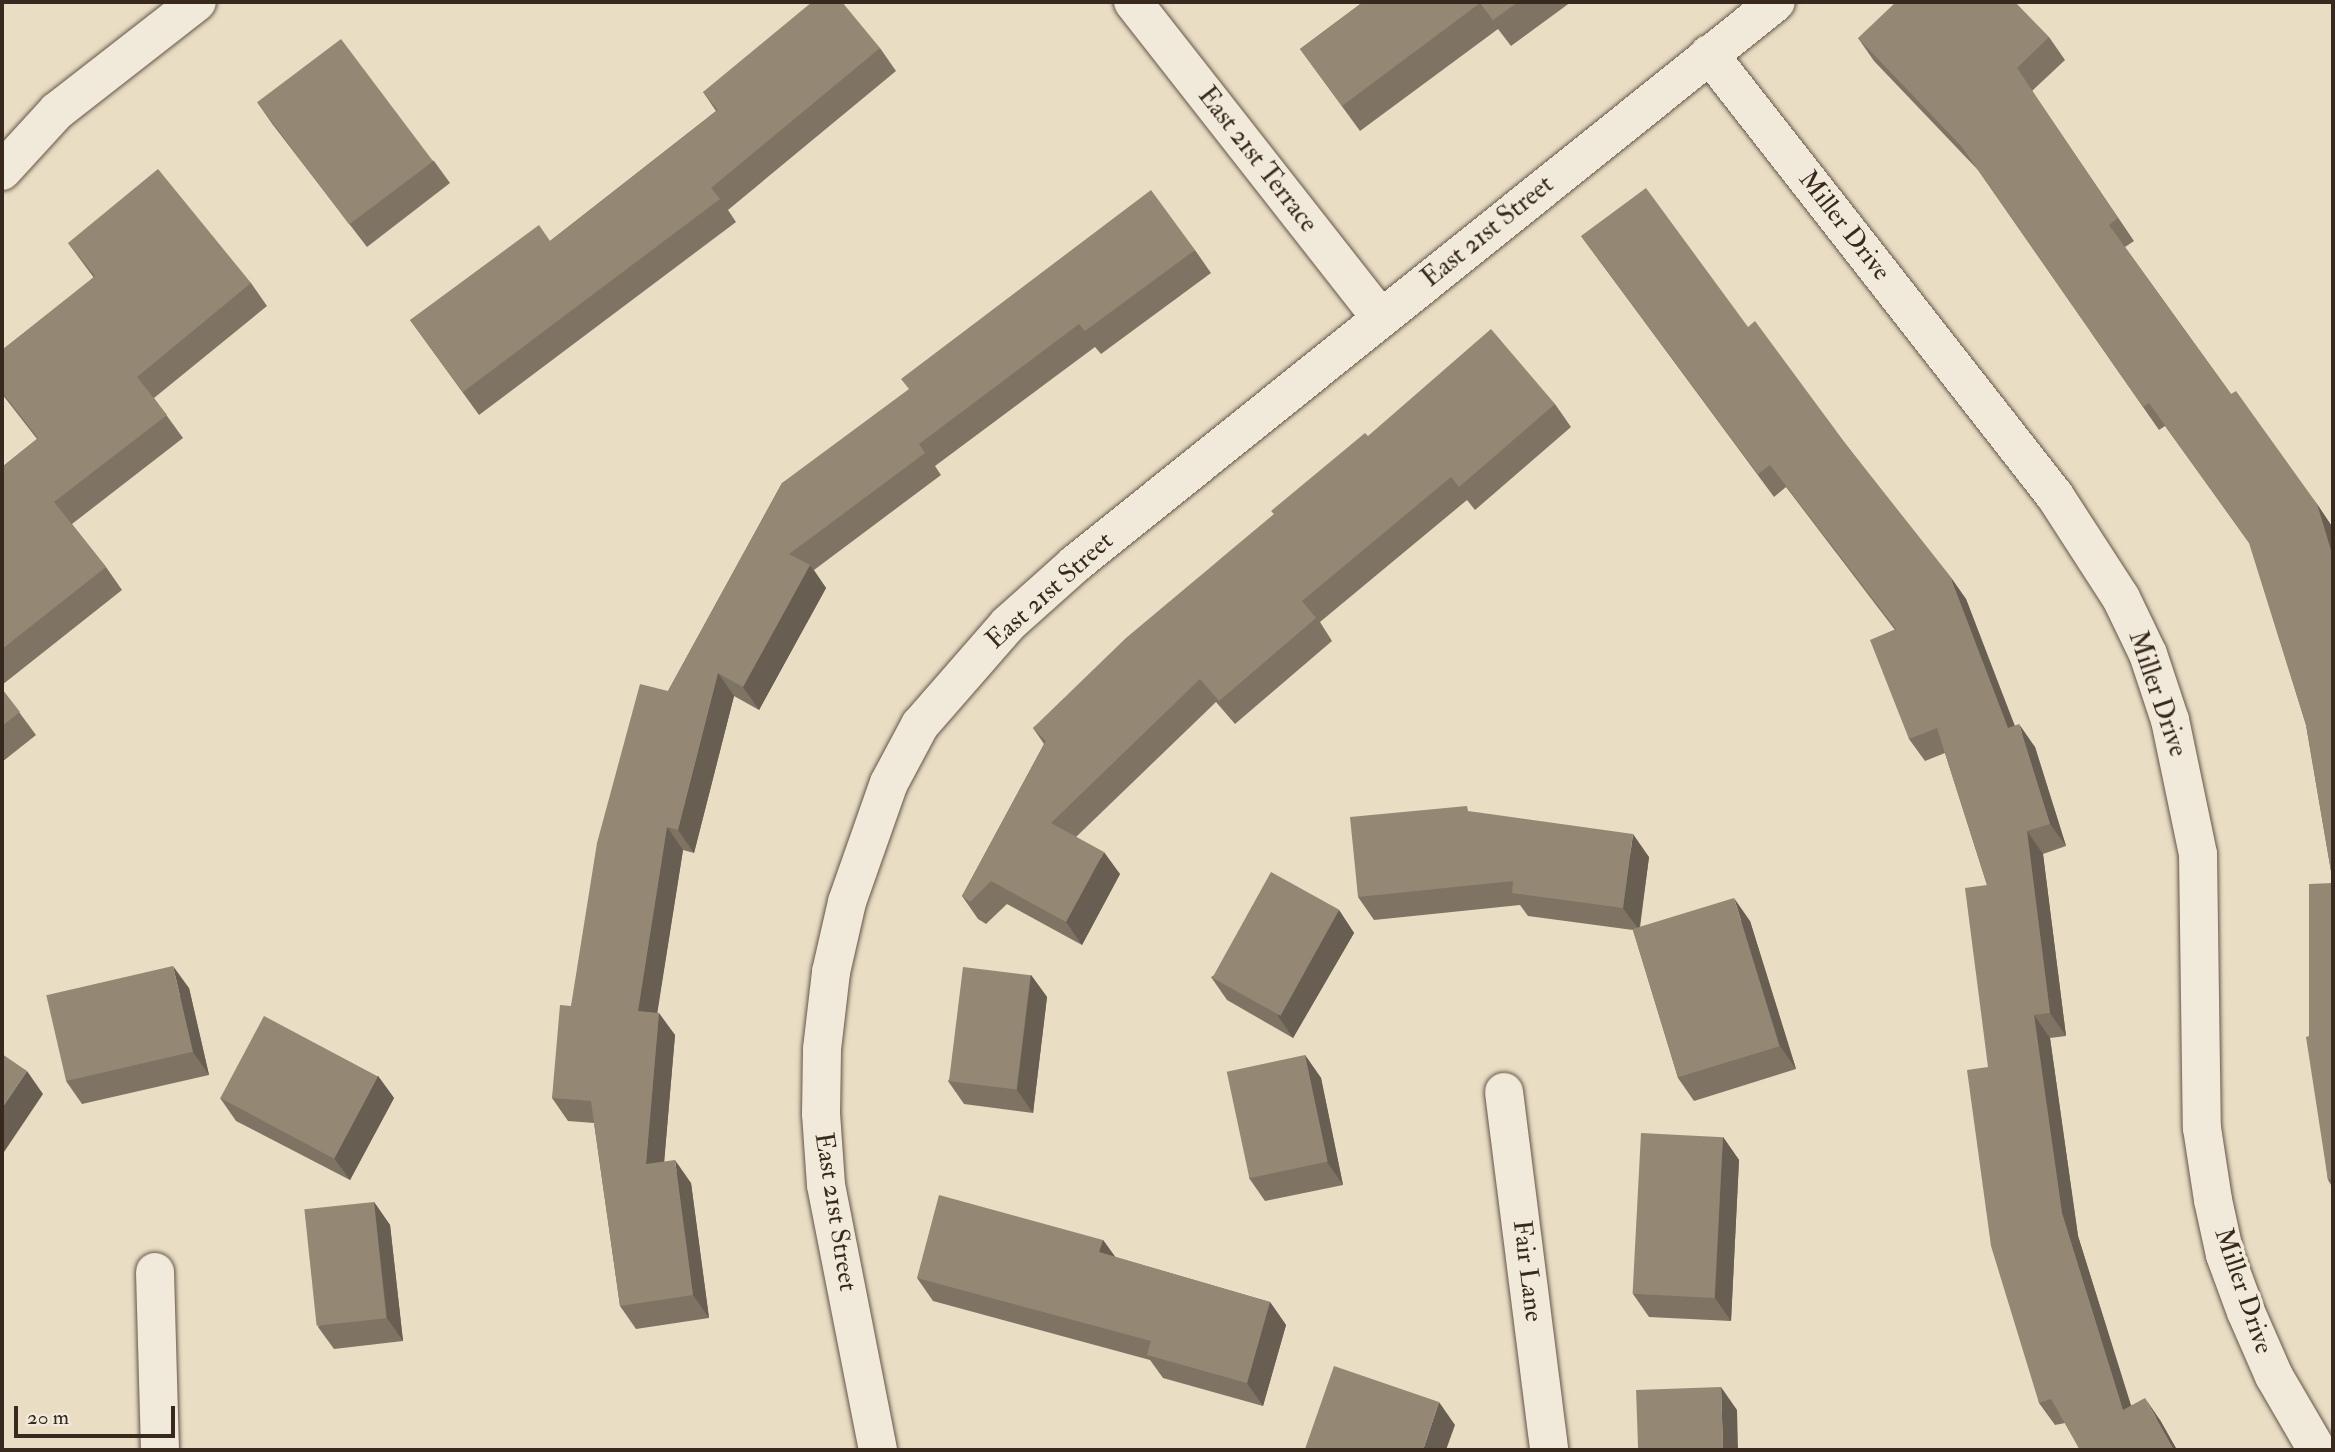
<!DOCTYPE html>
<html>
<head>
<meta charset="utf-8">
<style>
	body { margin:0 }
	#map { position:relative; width:2335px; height:1452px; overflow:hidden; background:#e9ddc4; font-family:"IM FELL Double Pica",serif }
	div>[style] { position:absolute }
	.roads { filter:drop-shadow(0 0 2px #645647) drop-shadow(0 0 2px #645647) }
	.minor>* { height:38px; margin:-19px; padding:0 19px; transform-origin:19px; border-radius:19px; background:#f1e9d9 }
	.wall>* { inset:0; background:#7f7464 }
	.shaded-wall>* { inset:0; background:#685e51 }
	.building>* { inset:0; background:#948774; transform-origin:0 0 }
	span { translate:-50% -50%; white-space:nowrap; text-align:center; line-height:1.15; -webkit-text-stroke:7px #f1e9d9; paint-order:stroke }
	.street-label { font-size:26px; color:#37291d }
	.frame { position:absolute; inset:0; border:4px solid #37291d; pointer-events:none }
	.scale { position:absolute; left:14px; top:1406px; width:161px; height:32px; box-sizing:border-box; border:4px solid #37291d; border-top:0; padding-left:9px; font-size:21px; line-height:24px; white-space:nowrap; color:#37291d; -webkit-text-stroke:5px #f1e9d9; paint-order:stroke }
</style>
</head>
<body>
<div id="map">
	<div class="roads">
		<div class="minor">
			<i style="left:1133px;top:2px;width:402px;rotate:51.9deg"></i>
			<i style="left:1709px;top:54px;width:561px;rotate:51.95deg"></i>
			<i style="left:2055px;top:496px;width:121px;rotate:57.1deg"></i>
			<i style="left:2121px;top:598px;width:62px;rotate:64.3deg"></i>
			<i style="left:2148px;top:654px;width:70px;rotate:71.6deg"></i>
			<i style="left:2170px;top:720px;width:137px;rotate:78.2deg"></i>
			<i style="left:2198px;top:854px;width:274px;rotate:89.2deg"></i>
			<i style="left:2202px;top:1128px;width:73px;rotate:81.3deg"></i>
			<i style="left:2213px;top:1200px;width:56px;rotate:77.7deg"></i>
			<i style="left:2225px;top:1255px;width:61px;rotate:69.8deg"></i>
			<i style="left:2246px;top:1312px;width:70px;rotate:66.4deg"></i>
			<i style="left:2274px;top:1376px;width:86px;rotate:59.8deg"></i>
			<i style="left:2px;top:171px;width:81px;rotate:-47.5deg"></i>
			<i style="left:57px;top:111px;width:177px;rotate:-37.9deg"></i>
			<i style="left:1504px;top:1092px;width:361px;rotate:82.8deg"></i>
			<i style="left:155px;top:1272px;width:178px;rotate:88.4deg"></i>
			<i style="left:878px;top:1450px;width:270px;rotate:-101.1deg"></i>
			<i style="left:826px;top:1185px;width:71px;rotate:-94deg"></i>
			<i style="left:821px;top:1114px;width:65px;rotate:-89.1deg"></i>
			<i style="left:822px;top:1049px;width:78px;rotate:-83.3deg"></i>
			<i style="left:831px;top:972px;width:72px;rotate:-77.1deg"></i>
			<i style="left:847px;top:902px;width:126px;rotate:-70.6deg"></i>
			<i style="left:889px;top:783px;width:66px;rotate:-61.9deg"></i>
			<i style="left:920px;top:725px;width:134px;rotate:-48.9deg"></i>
			<i style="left:1008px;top:624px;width:90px;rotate:-41.8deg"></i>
			<i style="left:1075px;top:564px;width:898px;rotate:-38.72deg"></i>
		</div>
	</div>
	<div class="wall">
		<i style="clip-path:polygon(1363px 2px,1571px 2px,1511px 46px,1498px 29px,1360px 131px,1300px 49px)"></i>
		<i style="clip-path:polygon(2049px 37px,2065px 60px,2032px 91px,2134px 241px,2125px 247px,2231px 394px,2317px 504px,2333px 528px,2333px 1188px,2328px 1180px,2309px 1036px,2333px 883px,2306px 725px,2250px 544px,2165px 426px,2159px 430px,1978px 170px,1874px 61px,1858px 38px)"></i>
		<i style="clip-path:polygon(880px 48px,896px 71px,728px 210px,736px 222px,479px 415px,410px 320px,550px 241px,716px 111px,703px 92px)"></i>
		<i style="clip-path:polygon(257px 102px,434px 161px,450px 183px,367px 247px,273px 125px)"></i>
		<i style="clip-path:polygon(1581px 236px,1748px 327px,1848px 447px,1966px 599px,2015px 726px,2035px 747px,2066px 846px,2043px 854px,2066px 1036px,2050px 1038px,2078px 1236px,2131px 1405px,2160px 1420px,2177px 1450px,2080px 1450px,2065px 1423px,2055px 1425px,2039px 1403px,1988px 1067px,1987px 885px,1945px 753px,1925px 761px,1909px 739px,1895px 630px,1786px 487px,1774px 497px)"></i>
		<i style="clip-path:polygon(68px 243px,251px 283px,267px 306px,154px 398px,183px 438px,72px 524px,106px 567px,122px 590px,2px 685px,2px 467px,37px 439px,2px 394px,2px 350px,94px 278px)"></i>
		<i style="clip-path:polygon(1195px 250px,1211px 273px,1101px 354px,1095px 347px,935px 466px,941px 475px,814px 570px,826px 588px,759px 710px,734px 696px,694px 853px,683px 850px,657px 1012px,675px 1035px,664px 1162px,691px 1183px,709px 1318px,636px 1329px,620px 1306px,594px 1123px,568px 1121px,552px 1098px,571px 1006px,668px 691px,782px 483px)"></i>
		<i style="clip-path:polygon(1555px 404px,1571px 427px,1475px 510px,1467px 500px,1320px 622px,1332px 641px,1235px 724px,1216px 702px,1076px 837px,1120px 874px,1082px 945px,1007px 904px,986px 924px,978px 919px,962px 896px,1044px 744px,1033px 728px,1368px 436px)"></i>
		<i style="clip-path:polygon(2px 689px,36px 735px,2px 762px)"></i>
		<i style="clip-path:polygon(1471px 812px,1649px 857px,1640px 928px,1750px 921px,1796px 1069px,1694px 1101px,1678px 1078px,1633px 930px,1528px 916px,1520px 905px,1374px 920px,1358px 897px)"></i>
		<i style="clip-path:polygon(1339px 910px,1354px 933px,1293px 1038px,1227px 1000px,1211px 977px)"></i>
		<i style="clip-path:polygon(1031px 975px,1047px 997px,1033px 1113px,964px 1104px,948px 1081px)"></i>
		<i style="clip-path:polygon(189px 988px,209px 1075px,82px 1104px,66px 1081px)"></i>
		<i style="clip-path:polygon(1305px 1055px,1321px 1078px,1343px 1185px,1265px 1201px,1249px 1178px)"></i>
		<i style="clip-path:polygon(378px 1076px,394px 1098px,350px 1180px,236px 1121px,220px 1098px)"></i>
		<i style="clip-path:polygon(1723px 1137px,1739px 1160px,1731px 1321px,1649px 1317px,1633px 1294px)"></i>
		<i style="clip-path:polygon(374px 1202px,390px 1225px,403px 1341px,334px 1349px,318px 1327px)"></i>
		<i style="clip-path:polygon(1103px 1240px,1115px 1257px,1270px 1302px,1286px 1325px,1263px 1406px,1163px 1378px,1150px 1360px,933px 1301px,917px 1278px)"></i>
	</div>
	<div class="shaded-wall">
		<i style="clip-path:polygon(2317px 504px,2333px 528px,2333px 557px)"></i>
		<i style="clip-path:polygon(810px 565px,826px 588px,759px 710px,743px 687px)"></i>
		<i style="clip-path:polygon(1950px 576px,1966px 599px,2024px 751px,2008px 728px)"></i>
		<i style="clip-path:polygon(718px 673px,734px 696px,694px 853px,678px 830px)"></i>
		<i style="clip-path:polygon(2019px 724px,2035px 747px,2066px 846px,2050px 824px)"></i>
		<i style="clip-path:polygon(667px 827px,683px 850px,654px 1034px,638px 1011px)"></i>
		<i style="clip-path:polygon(2027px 831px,2043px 854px,2066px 1036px,2050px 1013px)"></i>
		<i style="clip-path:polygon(1633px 834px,1649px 857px,1639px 930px,1623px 908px)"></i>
		<i style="clip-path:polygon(1104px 852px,1120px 874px,1082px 945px,1066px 922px)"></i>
		<i style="clip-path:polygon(1734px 898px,1750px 921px,1796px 1069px,1780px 1046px)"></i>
		<i style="clip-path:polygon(1339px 910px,1354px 933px,1293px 1038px,1278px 1016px)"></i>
		<i style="clip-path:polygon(173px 966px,189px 988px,209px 1075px,193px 1052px)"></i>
		<i style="clip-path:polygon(1031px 975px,1047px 997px,1033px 1113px,1017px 1090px)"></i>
		<i style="clip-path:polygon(659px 1013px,675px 1035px,662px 1187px,646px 1164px)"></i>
		<i style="clip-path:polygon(2034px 1015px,2050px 1038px,2078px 1236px,2139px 1432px,2123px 1410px,2062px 1213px)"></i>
		<i style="clip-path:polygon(1305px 1055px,1321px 1078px,1343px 1185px,1327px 1162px)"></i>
		<i style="clip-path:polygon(27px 1071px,43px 1094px,2px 1155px,2px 1108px)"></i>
		<i style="clip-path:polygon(378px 1076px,394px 1098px,350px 1180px,334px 1158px)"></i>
		<i style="clip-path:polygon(1723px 1137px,1739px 1160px,1731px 1321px,1715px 1298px)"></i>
		<i style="clip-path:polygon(675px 1160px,691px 1183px,709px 1318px,693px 1295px)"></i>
		<i style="clip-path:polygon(374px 1202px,390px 1225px,403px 1341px,387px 1318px)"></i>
		<i style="clip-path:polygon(1103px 1240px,1119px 1262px,1099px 1252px)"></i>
		<i style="clip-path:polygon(1270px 1302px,1286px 1325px,1263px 1406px,1247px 1383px)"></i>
		<i style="clip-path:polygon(1721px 1387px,1737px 1410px,1738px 1450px,1723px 1450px)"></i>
		<i style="clip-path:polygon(2145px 1398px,2160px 1420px,2177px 1450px,2174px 1450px)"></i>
		<i style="clip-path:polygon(1439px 1402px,1455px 1425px,1446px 1450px,1423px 1450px)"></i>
	</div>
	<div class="building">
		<i style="clip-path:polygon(812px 2px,842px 2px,880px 48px,711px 188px,720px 199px,463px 392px,410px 320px,539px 225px,550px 241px,718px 110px,703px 92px)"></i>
		<i style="clip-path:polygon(1363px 2px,1518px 2px,1493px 20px,1480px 3px,1342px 106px,1300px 49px)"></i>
		<i style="clip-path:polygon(1896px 2px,2015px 2px,2049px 37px,2017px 68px,2118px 218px,2109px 225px,2231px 394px,2236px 391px,2317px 504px,2333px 557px,2333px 1179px,2328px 1180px,2306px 1037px,2309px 1036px,2309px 884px,2333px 883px,2306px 725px,2249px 543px,2149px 403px,2143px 407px,1962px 147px,1858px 38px)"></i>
		<i style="left:341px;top:39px;width:153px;height:105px;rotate:53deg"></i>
		<i style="clip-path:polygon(158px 169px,251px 283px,137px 377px,167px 415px,54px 502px,106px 567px,2px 649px,2px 467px,38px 438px,2px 392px,2px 350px,95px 276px,68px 243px)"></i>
		<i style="clip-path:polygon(1646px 188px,1748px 327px,1755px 321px,1848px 447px,1950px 576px,2008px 728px,2019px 724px,2050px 824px,2027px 831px,2050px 1013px,2034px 1015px,2062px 1213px,2123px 1410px,2145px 1398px,2174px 1450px,2080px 1450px,2051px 1399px,2039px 1403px,1991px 1246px,1967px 1070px,1988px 1067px,1965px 888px,1987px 885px,1937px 728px,1909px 739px,1870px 640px,1896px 629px,1770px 465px,1758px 474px,1581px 236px)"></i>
		<i style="clip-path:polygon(1151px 190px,1195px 250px,1085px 331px,1079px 324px,919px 444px,925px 453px,789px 554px,810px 565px,743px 687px,718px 673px,678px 830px,667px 827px,638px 1011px,659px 1013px,646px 1164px,675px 1160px,693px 1295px,620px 1306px,591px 1101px,552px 1098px,560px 1005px,571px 1006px,597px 843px,640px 684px,668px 691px,782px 483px,909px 389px,901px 379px)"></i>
		<i style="clip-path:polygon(1491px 329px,1555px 404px,1459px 487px,1451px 477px,1302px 601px,1316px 618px,1219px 701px,1200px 679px,1051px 823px,1104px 852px,1066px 922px,991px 881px,970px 902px,962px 896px,1046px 741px,1033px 728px,1126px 638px,1274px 514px,1271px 511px,1365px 433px,1368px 436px)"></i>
		<i style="clip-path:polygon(2px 689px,20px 712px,2px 726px)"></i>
		<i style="clip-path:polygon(1467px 806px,1468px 811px,1633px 834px,1623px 908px,1512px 893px,1513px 881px,1358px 897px,1350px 817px)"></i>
		<i style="left:1271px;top:872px;width:78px;height:121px;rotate:29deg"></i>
		<i style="left:1734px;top:898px;width:155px;height:106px;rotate:73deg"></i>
		<i style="left:173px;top:966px;width:88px;height:130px;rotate:77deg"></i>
		<i style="left:963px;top:967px;width:68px;height:115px;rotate:7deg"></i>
		<i style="left:264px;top:1016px;width:129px;height:93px;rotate:28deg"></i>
		<i style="clip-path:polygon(2px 1054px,27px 1071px,2px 1108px)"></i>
		<i style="left:1305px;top:1055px;width:109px;height:80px;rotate:78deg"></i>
		<i style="left:1641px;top:1133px;width:82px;height:161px;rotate:3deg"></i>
		<i style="clip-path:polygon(939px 1195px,1103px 1240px,1099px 1252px,1270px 1302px,1247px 1383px,1147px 1355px,1151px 1341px,917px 1278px)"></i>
		<i style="left:374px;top:1202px;width:117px;height:70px;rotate:84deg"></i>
		<i style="clip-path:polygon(1334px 1366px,1439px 1402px,1423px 1450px,1309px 1450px,1305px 1449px)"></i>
		<i style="left:1721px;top:1387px;width:63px;height:85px;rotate:88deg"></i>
	</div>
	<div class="street-label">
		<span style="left:1257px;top:160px;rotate:52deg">East 21st Terrace</span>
		<span style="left:1844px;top:226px;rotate:52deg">Miller Drive</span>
		<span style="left:1488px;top:232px;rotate:-39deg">East 21st Street</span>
		<span style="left:1050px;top:591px;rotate:-42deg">East 21st Street</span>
		<span style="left:2157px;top:694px;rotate:71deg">Miller Drive</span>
		<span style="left:835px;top:1212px;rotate:81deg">East 21st Street</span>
		<span style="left:1527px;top:1271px;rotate:83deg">Fair Lane</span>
		<span style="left:2243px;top:1291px;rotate:71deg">Miller Drive</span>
	</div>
	<div class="frame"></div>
	<div class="scale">20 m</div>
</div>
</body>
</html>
